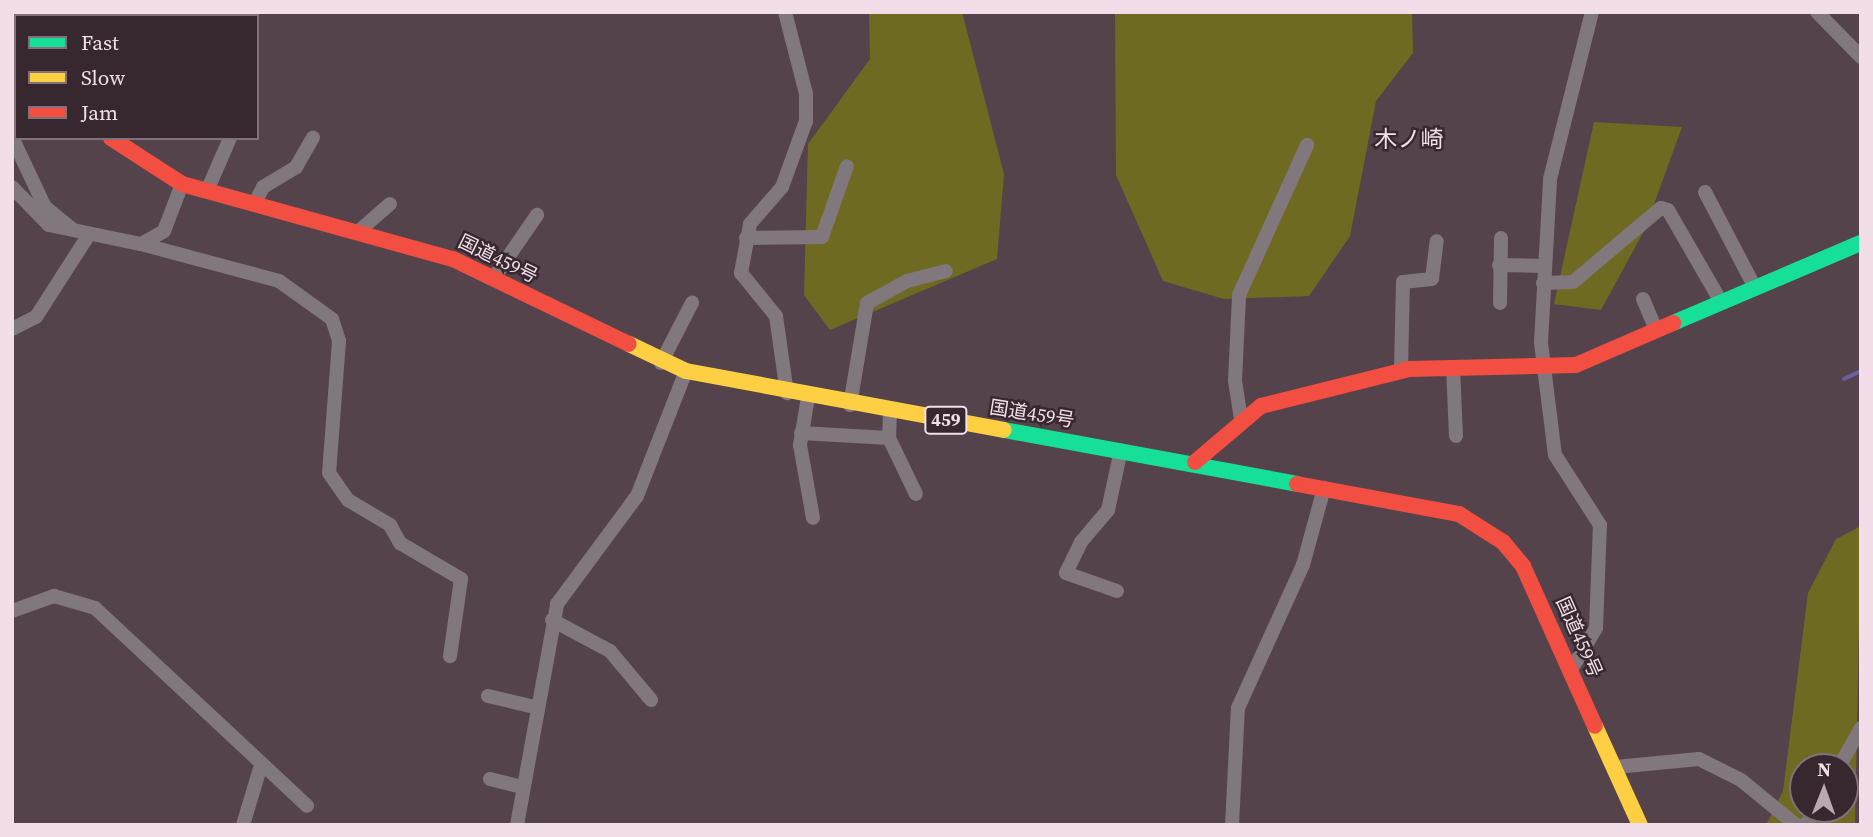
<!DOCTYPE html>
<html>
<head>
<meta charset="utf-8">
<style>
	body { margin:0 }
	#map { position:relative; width:1873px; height:837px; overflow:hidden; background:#55434c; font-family:"Source Serif 4","Noto Sans JP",serif }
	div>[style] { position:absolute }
	.green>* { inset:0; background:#6f6a22 }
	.stream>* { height:3.5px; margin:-1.75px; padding:0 1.75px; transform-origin:1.75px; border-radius:1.75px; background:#69619f }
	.street>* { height:14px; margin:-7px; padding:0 7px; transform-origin:7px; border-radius:7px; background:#80787c }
	.fast>* { height:16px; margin:-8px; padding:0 8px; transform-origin:8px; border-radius:8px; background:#16e098 }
	.slow>* { height:16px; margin:-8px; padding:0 8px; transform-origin:8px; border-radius:8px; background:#ffcf43 }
	.jam>* { height:16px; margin:-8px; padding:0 8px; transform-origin:8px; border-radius:8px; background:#f24e42 }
	span { translate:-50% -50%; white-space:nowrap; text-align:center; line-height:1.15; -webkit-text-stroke:5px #372830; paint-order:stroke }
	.shield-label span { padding:2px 5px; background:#372830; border:2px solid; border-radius:5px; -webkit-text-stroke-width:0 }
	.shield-label { font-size:18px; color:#f2dee8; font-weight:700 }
	.street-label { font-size:19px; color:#f2dee8 }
	.quarter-label { font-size:23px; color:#f2dee8 }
	.frame { position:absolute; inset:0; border:14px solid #f2dee8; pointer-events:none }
	.legend { position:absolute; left:14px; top:14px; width:245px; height:126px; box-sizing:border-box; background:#372830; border:2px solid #82717a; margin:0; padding:9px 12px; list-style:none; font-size:21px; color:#f2dee8 }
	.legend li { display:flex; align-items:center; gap:14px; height:35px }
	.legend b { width:35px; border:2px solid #82717a }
	.north { position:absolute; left:1789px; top:753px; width:70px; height:70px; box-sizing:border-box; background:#372830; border:2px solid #82717a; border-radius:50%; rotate:1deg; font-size:19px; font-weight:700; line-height:28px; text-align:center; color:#f2dee8 }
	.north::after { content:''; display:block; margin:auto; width:24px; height:32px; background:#bba8b1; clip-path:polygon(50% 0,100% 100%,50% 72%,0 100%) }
</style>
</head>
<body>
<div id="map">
	<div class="green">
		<i style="clip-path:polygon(869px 12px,962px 12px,1004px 174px,997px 259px,830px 330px,804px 295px,808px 144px,870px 59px)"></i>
		<i style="clip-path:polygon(1115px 12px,1412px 12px,1413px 53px,1376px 101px,1350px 236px,1309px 296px,1224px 299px,1163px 281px,1116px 175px)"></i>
		<i style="clip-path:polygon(1594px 122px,1682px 127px,1645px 229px,1601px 310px,1554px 304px)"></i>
		<i style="clip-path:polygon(evenodd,1861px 526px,1855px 825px,1766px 825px,1783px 791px,1808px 593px,1836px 539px,1861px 526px,1803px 767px,1845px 767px,1845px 809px,1803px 809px,1803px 767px)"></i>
	</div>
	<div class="stream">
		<i style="left:1844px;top:379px;width:19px;rotate:-25deg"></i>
	</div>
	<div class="street">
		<i style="left:785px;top:12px;width:85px;rotate:75.6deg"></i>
		<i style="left:806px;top:94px;width:27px;rotate:90deg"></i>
		<i style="left:806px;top:121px;width:70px;rotate:110deg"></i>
		<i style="left:782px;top:187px;width:49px;rotate:130.9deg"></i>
		<i style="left:750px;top:224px;width:50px;rotate:100.4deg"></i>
		<i style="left:741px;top:273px;width:55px;rotate:50.9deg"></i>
		<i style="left:776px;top:316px;width:78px;rotate:81.9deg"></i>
		<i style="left:1817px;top:12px;width:63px;rotate:45.6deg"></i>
		<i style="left:12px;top:137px;width:77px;rotate:64.8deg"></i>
		<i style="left:45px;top:207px;width:36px;rotate:39deg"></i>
		<i style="left:12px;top:187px;width:53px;rotate:45.8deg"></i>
		<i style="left:49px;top:225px;width:94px;rotate:11.7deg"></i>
		<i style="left:141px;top:244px;width:26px;rotate:-29deg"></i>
		<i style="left:164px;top:231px;width:50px;rotate:-69deg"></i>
		<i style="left:207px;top:191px;width:58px;rotate:-66.5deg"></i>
		<i style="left:1705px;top:192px;width:104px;rotate:62.4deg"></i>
		<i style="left:255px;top:203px;width:18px;rotate:-63deg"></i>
		<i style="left:263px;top:187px;width:39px;rotate:-31deg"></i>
		<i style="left:296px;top:167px;width:34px;rotate:-60deg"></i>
		<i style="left:359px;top:231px;width:41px;rotate:-41.1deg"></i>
		<i style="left:746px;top:238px;width:76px;rotate:-0.8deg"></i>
		<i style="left:822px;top:237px;width:75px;rotate:-70.6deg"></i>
		<i style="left:141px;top:244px;width:143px;rotate:15deg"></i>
		<i style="left:279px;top:281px;width:65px;rotate:35.6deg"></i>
		<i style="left:332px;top:319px;width:23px;rotate:72deg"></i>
		<i style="left:339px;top:341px;width:132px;rotate:94.3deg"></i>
		<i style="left:329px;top:473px;width:33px;rotate:55deg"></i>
		<i style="left:348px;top:500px;width:49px;rotate:30.8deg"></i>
		<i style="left:390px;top:525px;width:21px;rotate:61deg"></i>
		<i style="left:400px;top:543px;width:71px;rotate:30.5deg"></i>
		<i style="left:461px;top:579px;width:78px;rotate:98.1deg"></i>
		<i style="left:1499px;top:265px;width:46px;rotate:1.2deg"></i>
		<i style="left:493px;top:279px;width:78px;rotate:-55.5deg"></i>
		<i style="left:1543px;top:283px;width:30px;rotate:-2deg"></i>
		<i style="left:1573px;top:282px;width:115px;rotate:-40.1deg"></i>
		<i style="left:1661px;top:208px;width:7px;rotate:16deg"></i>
		<i style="left:1668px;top:210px;width:104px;rotate:60deg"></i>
		<i style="left:1643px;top:299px;width:34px;rotate:67deg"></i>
		<i style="left:1500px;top:303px;width:65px;rotate:-89.1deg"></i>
		<i style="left:12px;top:329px;width:27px;rotate:-27deg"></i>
		<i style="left:36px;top:317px;width:96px;rotate:-57.3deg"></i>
		<i style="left:661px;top:363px;width:68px;rotate:-62.7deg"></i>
		<i style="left:1453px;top:367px;width:69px;rotate:87.5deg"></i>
		<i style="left:1401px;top:370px;width:88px;rotate:-88.7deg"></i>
		<i style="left:1403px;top:282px;width:29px;rotate:-6deg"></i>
		<i style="left:1432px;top:279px;width:38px;rotate:-83deg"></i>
		<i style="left:808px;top:397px;width:49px;rotate:99.5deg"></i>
		<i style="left:800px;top:445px;width:74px;rotate:79.9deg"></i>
		<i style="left:850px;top:405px;width:103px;rotate:-80.5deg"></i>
		<i style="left:867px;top:303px;width:46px;rotate:-28.8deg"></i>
		<i style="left:907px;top:281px;width:40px;rotate:-14.4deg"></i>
		<i style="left:890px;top:411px;width:27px;rotate:92deg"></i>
		<i style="left:889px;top:438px;width:62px;rotate:64.3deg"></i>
		<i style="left:1241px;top:419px;width:38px;rotate:-99deg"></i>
		<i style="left:1235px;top:381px;width:86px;rotate:-87.3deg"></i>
		<i style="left:1239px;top:295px;width:165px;rotate:-65.6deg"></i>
		<i style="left:801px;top:433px;width:88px;rotate:3.3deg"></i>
		<i style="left:1117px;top:591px;width:54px;rotate:-160.6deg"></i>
		<i style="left:1066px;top:573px;width:34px;rotate:-64deg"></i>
		<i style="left:1081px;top:542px;width:42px;rotate:-49.8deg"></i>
		<i style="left:1108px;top:510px;width:61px;rotate:-77.8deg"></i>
		<i style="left:12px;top:611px;width:45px;rotate:-19.7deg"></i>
		<i style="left:54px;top:596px;width:43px;rotate:16.3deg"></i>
		<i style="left:95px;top:608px;width:290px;rotate:43deg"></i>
		<i style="left:552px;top:620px;width:66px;rotate:28.1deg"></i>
		<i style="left:610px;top:651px;width:64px;rotate:50.1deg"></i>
		<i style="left:1571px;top:670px;width:49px;rotate:-59.2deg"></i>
		<i style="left:1596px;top:628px;width:103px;rotate:-87.8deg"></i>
		<i style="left:1600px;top:525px;width:83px;rotate:-122.7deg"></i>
		<i style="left:1555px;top:455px;width:114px;rotate:-97.1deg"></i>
		<i style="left:1541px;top:342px;width:163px;rotate:-86.8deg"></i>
		<i style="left:1550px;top:179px;width:172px;rotate:-75.9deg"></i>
		<i style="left:488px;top:696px;width:48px;rotate:13.2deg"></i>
		<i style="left:1616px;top:767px;width:83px;rotate:-5.5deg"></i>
		<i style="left:1699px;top:759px;width:47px;rotate:26.6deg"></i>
		<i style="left:1741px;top:780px;width:71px;rotate:39.3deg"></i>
		<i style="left:1839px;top:767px;width:45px;rotate:-60.6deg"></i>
		<i style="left:490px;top:779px;width:33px;rotate:14deg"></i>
		<i style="left:243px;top:825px;width:63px;rotate:-73.3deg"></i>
		<i style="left:517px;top:825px;width:225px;rotate:-79.7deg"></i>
		<i style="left:557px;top:604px;width:134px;rotate:-53.5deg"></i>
		<i style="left:637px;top:496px;width:134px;rotate:-68.6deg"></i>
		<i style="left:1232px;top:825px;width:117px;rotate:-87.1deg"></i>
		<i style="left:1238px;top:708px;width:157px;rotate:-65.6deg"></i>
		<i style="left:1303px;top:565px;width:80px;rotate:-74.7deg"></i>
		<i style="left:1805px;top:825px;width:21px;rotate:-51deg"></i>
	</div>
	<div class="fast">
		<i style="left:50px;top:12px;width:4px;rotate:76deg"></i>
		<i style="left:1673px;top:323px;width:204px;rotate:-23.1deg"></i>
		<i style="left:1004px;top:430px;width:298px;rotate:10.4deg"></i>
	</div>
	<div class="slow">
		<i style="left:629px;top:344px;width:63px;rotate:25.3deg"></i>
		<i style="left:686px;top:371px;width:323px;rotate:10.5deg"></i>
		<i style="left:1595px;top:726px;width:109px;rotate:65.6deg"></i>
	</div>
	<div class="jam">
		<i style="left:111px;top:138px;width:85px;rotate:32.9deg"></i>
		<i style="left:182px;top:184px;width:281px;rotate:15.5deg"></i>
		<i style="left:453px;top:259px;width:195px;rotate:25.8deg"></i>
		<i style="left:1195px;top:462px;width:87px;rotate:-40.3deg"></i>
		<i style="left:1261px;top:406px;width:153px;rotate:-14deg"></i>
		<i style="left:1409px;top:369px;width:167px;rotate:-1.4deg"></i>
		<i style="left:1576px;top:365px;width:106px;rotate:-23.4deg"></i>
		<i style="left:1297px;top:484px;width:165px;rotate:10.5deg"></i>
		<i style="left:1459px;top:514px;width:52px;rotate:32.5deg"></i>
		<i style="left:1503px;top:542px;width:31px;rotate:50deg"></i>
		<i style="left:1523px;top:566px;width:175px;rotate:65.8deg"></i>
	</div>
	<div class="shield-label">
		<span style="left:946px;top:420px">459</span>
	</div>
	<div class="street-label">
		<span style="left:498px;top:259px;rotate:26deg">国道459号</span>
		<span style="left:1032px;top:414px;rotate:9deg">国道459号</span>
		<span style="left:1579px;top:637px;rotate:66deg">国道459号</span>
	</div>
	<div class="quarter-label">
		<span style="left:1409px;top:139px">木ノ崎</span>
	</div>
	<div class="frame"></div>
	<ul class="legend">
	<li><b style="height:9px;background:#16e098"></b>Fast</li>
	<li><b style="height:9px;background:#ffcf43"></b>Slow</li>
	<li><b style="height:9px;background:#f24e42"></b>Jam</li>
	</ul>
	<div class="north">N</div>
</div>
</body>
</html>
